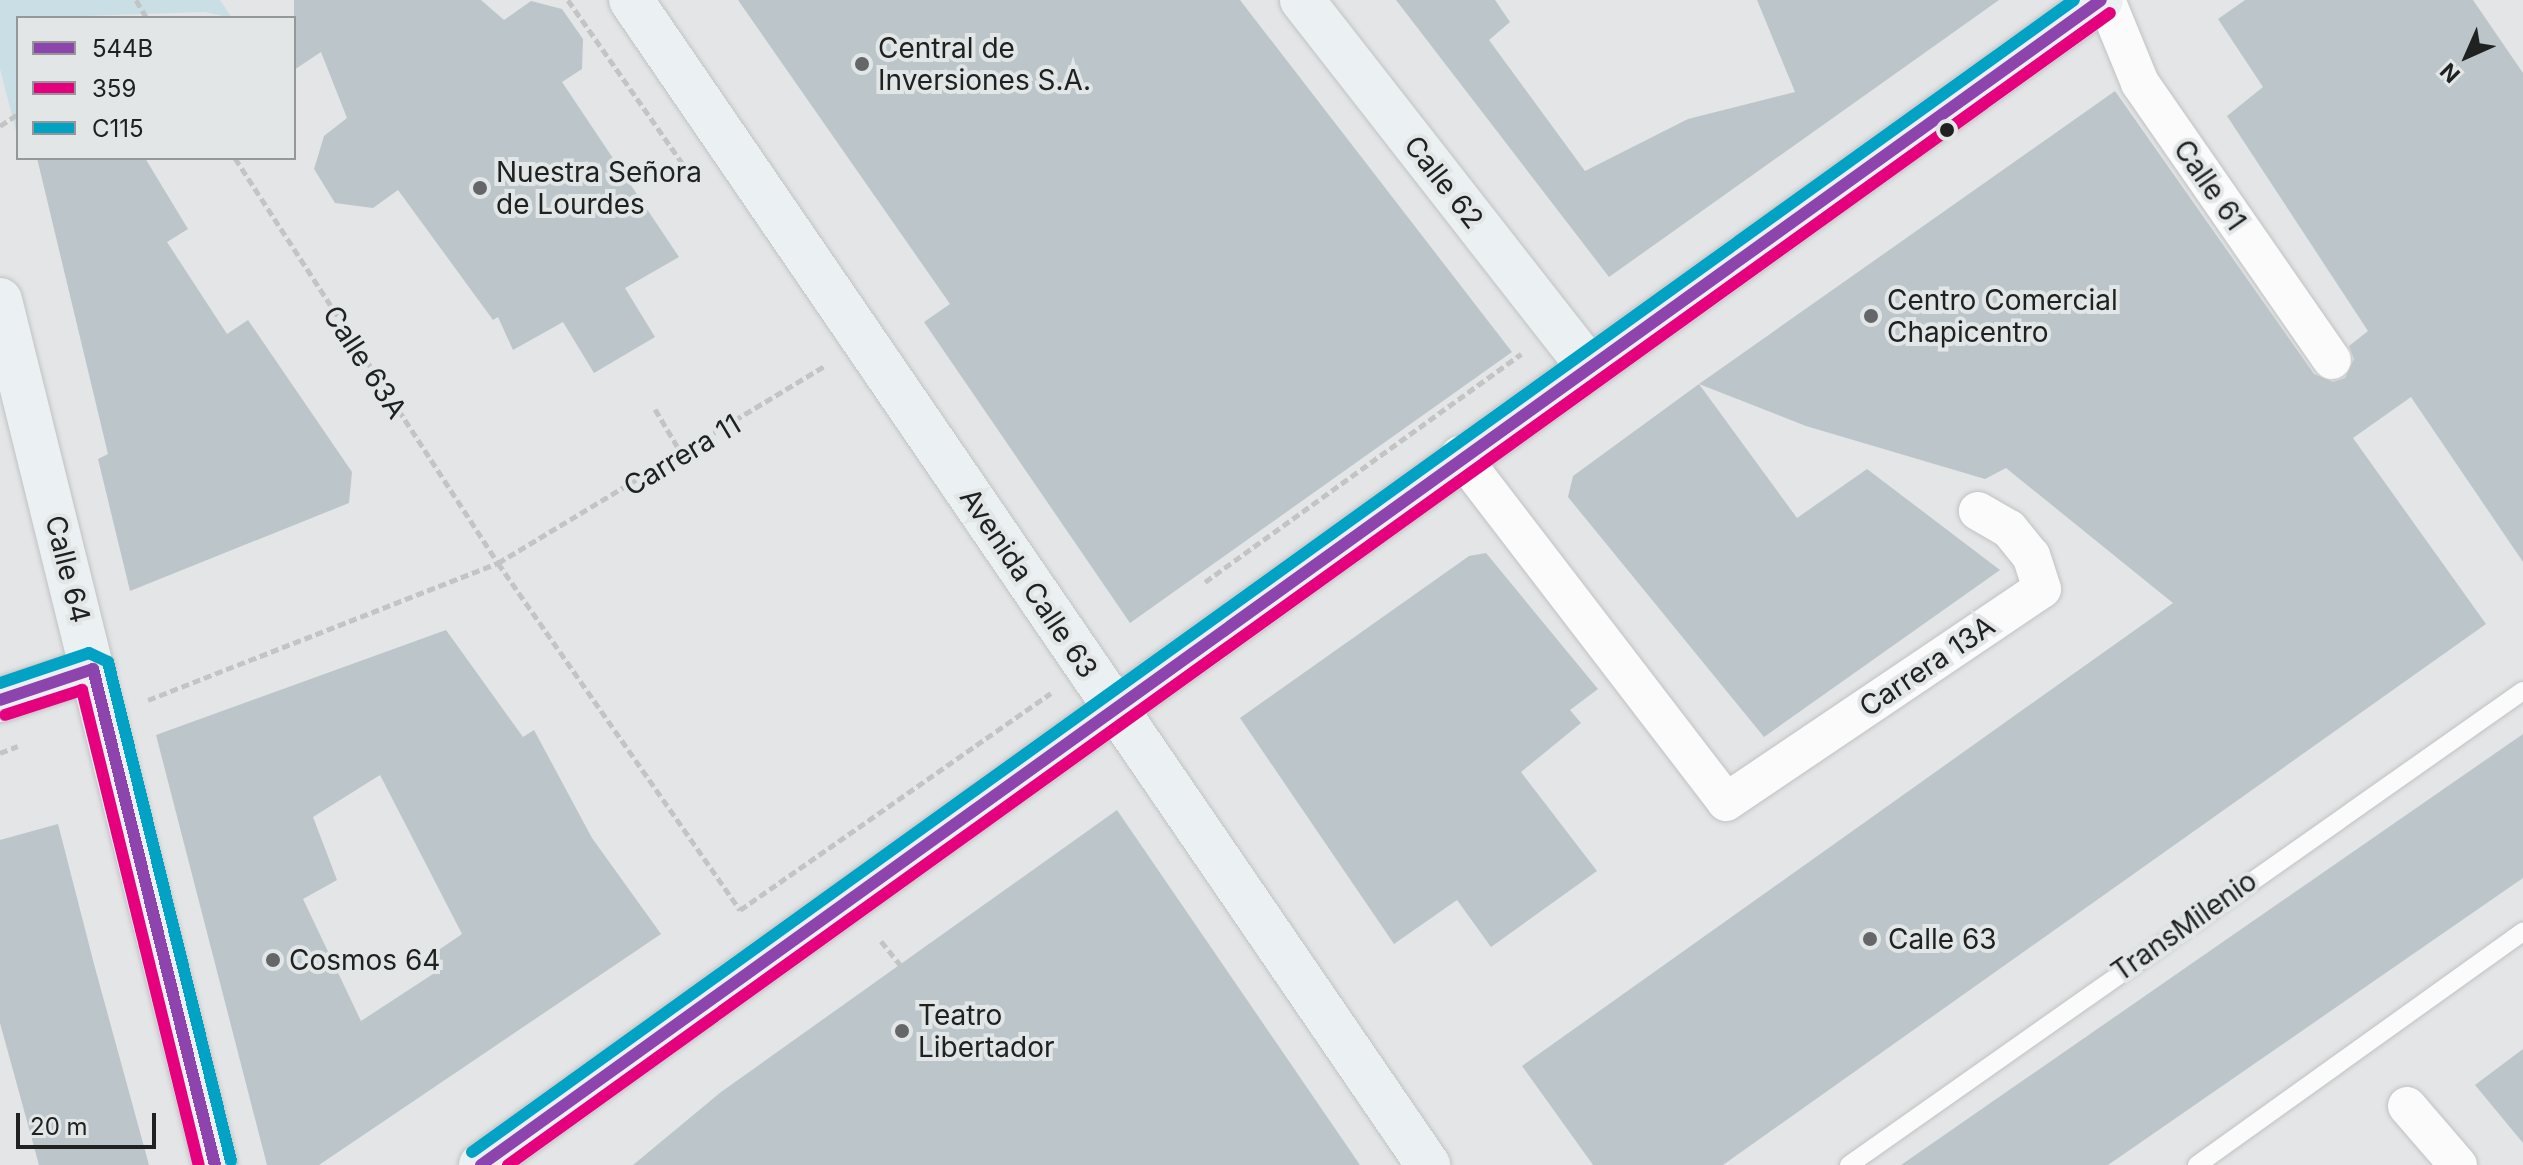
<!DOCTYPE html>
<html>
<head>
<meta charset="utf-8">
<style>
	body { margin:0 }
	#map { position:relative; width:2523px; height:1165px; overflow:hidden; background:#e3e5e6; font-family:Inter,sans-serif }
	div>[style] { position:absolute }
	.green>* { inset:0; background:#cadee5 }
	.building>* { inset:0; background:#bcc6ca }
	.path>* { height:5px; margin-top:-2.5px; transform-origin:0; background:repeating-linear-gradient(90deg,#c3c4c4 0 8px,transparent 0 12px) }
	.roads { filter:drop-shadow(0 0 2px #c1c2c3) drop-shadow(0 0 2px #c1c2c3) }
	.lane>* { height:18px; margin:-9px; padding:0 9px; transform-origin:9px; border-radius:9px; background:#fbfbfb }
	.street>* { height:38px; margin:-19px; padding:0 19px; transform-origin:19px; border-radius:19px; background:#fbfbfb }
	.secondary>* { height:44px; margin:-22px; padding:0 22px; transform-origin:22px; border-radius:22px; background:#ebf0f2 }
	.bus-1>* { height:12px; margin:-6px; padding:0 6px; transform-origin:6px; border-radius:6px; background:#8e44ad }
	.bus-2>* { height:12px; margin:-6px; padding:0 6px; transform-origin:6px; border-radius:6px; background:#e5007d }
	.bus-3>* { height:12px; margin:-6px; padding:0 6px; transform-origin:6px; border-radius:6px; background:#02a2c5 }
	.dots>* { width:22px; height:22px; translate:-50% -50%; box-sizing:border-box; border:4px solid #e2e6e7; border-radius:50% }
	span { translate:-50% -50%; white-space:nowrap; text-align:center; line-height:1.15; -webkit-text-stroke:8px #e2e6e7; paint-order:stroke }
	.poi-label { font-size:28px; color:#202222 }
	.left { translate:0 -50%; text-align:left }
	.street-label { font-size:28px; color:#202222 }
	.legend { position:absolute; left:16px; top:16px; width:280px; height:144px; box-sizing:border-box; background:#e2e6e7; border:2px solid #949898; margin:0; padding:10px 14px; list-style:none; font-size:24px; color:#202222 }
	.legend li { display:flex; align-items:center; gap:16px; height:40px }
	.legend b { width:40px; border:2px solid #949898 }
	.north { position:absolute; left:2427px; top:16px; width:80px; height:80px; -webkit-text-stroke:6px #e2e6e7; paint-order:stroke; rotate:225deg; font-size:22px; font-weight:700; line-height:32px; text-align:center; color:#202222 }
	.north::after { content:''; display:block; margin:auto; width:28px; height:36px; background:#202222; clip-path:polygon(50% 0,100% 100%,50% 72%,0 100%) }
	.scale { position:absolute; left:16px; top:1113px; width:140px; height:36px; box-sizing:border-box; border:4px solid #202222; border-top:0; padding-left:10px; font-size:24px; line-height:28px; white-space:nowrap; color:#202222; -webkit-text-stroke:6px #e2e6e7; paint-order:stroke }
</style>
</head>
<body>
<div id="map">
	<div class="green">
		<i style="clip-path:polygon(0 0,220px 0,232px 18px,205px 12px,18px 18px,16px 131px,0 69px)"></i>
	</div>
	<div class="building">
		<i style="clip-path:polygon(294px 0,481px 0,504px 20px,531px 1px,562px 9px,583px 39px,582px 69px,562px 82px,679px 257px,625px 288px,655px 337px,594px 373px,563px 322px,513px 350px,498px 317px,493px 320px,398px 190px,373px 208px,335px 203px,314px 169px,324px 136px,347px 118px,321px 52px,294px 70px)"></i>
		<i style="clip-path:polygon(738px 0,1240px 0,1512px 352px,1130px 623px,924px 322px,950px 304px)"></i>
		<i style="clip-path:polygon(1396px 0,1495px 0,1510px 22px,1489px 40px,1585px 171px,1688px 119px,1795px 92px,1757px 0,1999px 0,1609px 277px)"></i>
		<i style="clip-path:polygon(2245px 0,2473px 0,2523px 73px,2523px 562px,2411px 397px,2353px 438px,2486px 624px,1723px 1165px,1593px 1165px,1522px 1066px,2173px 603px,2006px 468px,1985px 479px,1806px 426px,1699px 384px,2115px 91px,2314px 374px,2333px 382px,2345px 378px,2354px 359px,2349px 346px,2368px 331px,2227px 116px,2263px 87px,2218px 19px)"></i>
		<i style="clip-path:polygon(37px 158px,145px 158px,188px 229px,167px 242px,227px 334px,248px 320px,352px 472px,349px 503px,130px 591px,98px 459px,108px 454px)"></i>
		<i style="clip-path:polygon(1699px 384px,1797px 518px,1867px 469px,2000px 570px,1764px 737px,1568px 497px,1573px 476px)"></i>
		<i style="clip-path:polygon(1486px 553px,1598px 689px,1570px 710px,1581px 723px,1521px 772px,1597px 871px,1491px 947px,1457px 900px,1394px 944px,1240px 718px,1469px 556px)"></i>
		<i style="clip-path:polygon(evenodd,446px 630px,523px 737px,534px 730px,592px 838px,661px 934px,319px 1165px,267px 1165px,156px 735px,446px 630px,380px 775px,462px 934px,427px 958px,433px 974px,361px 1021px,303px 899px,337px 880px,313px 817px,380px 775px)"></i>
		<i style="clip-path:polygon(2523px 734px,2523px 878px,2108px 1165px,1901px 1165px)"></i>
		<i style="clip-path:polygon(1117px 810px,1360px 1165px,633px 1165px,721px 1092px)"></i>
		<i style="clip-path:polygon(58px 824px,94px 964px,149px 1165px,39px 1165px,0 1023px,0 840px)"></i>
		<i style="clip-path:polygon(2523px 1049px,2523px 1143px,2475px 1085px)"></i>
	</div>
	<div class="path">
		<i style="left:136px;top:0;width:21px;rotate:59deg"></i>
		<i style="left:568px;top:0;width:208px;rotate:55deg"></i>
		<i style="left:0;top:126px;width:22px;rotate:-34deg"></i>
		<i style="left:235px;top:158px;width:483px;rotate:57deg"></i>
		<i style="left:498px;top:563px;width:423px;rotate:55.1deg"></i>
		<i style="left:740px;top:910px;width:379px;rotate:-34.9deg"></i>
		<i style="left:655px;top:409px;width:55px;rotate:59.2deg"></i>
		<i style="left:1205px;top:582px;width:390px;rotate:-35.8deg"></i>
		<i style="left:148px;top:700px;width:376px;rotate:-21.4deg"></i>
		<i style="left:498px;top:563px;width:382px;rotate:-31.1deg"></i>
		<i style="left:0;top:753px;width:19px;rotate:-21deg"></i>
		<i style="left:881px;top:941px;width:32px;rotate:51deg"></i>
	</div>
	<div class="roads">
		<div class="lane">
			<i style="left:1849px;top:1165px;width:824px;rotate:-35.12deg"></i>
			<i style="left:2197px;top:1165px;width:401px;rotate:-35.6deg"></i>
		</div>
		<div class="street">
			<i style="left:2106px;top:0;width:90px;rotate:67.7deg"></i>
			<i style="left:2140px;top:83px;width:337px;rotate:55.3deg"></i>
			<i style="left:1460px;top:455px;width:437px;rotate:52.5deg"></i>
			<i style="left:1726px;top:802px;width:381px;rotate:-34deg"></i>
			<i style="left:2042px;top:589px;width:35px;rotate:-108deg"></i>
			<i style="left:2031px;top:556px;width:35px;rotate:-129deg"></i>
			<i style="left:2009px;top:529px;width:36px;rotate:-150deg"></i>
			<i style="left:2407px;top:1106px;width:78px;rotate:49.2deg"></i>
		</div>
		<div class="secondary">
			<i style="left:631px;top:0;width:1412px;rotate:55.62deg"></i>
			<i style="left:1302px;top:0;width:462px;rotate:52deg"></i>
			<i style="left:0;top:300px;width:891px;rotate:76.04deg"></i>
			<i style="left:0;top:700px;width:98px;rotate:-18.4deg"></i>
			<i style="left:481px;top:1165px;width:1995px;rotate:-35.72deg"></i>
		</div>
	</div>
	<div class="bus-1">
		<i style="left:0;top:700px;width:98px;rotate:-18.4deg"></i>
		<i style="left:93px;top:669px;width:511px;rotate:76.18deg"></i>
		<i style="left:481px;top:1165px;width:1995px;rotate:-35.72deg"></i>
	</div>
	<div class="bus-2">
		<i style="left:5px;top:715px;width:81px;rotate:-18deg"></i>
		<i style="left:82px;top:690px;width:489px;rotate:76.2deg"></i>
		<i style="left:508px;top:1165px;width:1973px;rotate:-35.72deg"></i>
	</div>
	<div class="bus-3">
		<i style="left:0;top:683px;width:94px;rotate:-18.6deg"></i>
		<i style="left:89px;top:653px;width:21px;rotate:25deg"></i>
		<i style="left:108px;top:662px;width:514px;rotate:76.15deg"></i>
		<i style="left:472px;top:1152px;width:1973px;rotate:-35.72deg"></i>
	</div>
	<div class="dots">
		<i style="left:862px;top:64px;background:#646667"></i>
		<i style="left:1947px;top:130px;background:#202222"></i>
		<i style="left:480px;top:188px;background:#646667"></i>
		<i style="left:1871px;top:316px;background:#646667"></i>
		<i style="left:1870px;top:939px;background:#646667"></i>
		<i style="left:273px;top:960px;background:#646667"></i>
		<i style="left:902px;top:1031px;background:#646667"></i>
	</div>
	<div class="poi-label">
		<span class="left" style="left:878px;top:64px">Central de<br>Inversiones S.A.</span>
		<span class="left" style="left:496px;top:188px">Nuestra Señora<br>de Lourdes</span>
		<span class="left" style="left:1887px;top:316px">Centro Comercial<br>Chapicentro</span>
		<span class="left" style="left:1888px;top:939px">Calle 63</span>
		<span class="left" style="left:289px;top:960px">Cosmos 64</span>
		<span class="left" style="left:918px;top:1031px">Teatro<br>Libertador</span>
	</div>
	<div class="street-label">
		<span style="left:1444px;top:182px;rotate:52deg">Calle 62</span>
		<span style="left:2210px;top:185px;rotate:55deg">Calle 61</span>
		<span style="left:365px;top:362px;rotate:57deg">Calle 63A</span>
		<span style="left:682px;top:455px;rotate:-31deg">Carrera 11</span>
		<span style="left:68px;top:569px;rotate:76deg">Calle 64</span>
		<span style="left:1029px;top:583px;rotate:56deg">Avenida Calle 63</span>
		<span style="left:1927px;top:666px;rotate:-34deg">Carrera 13A</span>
		<span style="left:2184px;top:926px;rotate:-35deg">TransMilenio</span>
	</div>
	<ul class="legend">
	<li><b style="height:10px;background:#8e44ad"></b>544B</li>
	<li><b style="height:10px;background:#e5007d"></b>359</li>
	<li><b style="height:10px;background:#02a2c5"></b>C115</li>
	</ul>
	<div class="north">N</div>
	<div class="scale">20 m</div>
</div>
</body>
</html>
